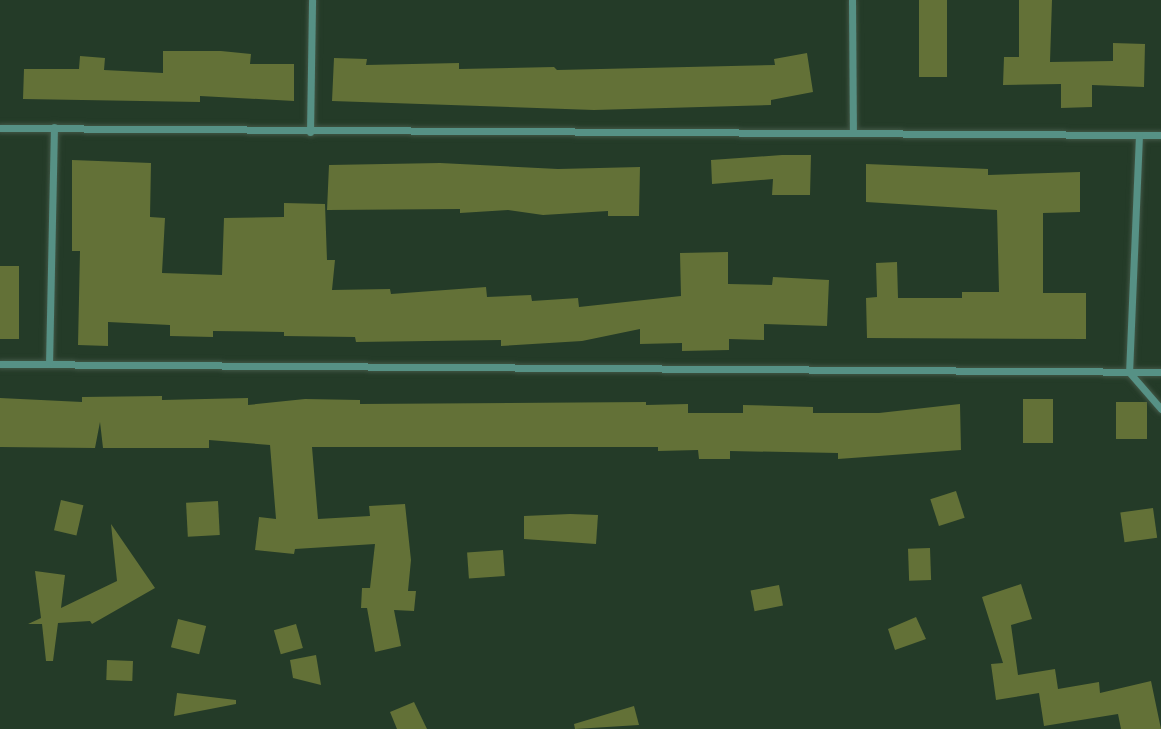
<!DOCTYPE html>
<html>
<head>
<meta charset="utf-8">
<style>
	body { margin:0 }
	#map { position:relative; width:1161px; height:729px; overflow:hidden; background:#243b28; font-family:"Titillium Web",sans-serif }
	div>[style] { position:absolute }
	.building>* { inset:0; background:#637137; transform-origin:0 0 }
	.roads { filter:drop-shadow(0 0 2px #425746) drop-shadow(0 0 2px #425746) }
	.street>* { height:7px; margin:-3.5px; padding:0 3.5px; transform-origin:3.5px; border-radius:3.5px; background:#569185 }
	span { translate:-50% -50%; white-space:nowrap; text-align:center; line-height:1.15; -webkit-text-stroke:7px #1a301f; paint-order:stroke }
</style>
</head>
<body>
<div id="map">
	<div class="building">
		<i style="left:919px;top:0;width:28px;height:77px"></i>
		<i style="clip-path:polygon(1019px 0,1052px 0,1050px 62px,1113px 61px,1113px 43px,1145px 44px,1144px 87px,1092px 85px,1092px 107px,1061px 108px,1061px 84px,1003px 85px,1004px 57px,1019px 57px)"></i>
		<i style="clip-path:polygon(163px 51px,221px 51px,251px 54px,250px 64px,294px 64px,294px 101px,200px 96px,200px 102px,23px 99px,24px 69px,79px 69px,80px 56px,105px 58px,104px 70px,163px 73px)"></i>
		<i style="clip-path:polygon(807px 53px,813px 92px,771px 100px,771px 105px,594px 110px,332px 101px,334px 58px,367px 59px,366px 65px,459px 63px,459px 69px,554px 67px,557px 70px,775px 65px,774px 59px)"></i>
		<i style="clip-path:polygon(782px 155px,811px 155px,810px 195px,772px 195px,773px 179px,712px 184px,711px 160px)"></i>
		<i style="clip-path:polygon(72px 160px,151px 163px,150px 217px,165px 218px,162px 273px,222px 275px,224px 218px,284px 217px,284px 203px,325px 204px,327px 260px,335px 260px,332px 290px,390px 289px,391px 294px,486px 287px,487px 297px,531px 295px,532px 301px,578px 298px,579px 307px,681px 296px,680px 253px,728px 252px,728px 284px,772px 285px,773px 277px,829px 280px,827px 326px,764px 324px,764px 340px,729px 339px,729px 350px,682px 351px,682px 343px,640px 344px,640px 329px,582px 341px,501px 346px,501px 340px,356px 342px,355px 337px,284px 336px,284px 332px,213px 331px,213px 337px,170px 336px,170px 325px,108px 322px,108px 346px,78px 345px,80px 251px,72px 251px)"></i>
		<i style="clip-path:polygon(440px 163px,558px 169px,640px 167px,639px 216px,608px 216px,608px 211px,543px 215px,508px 210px,460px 213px,460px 209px,327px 210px,329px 165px)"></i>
		<i style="clip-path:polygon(866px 164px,988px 169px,988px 175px,1080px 172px,1080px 212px,1043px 213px,1043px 293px,1086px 293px,1086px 339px,867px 338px,866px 298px,877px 297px,876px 263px,897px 262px,898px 298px,962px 298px,962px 292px,999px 292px,997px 210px,866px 202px)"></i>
		<i style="left:0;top:266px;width:19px;height:73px"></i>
		<i style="clip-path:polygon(162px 396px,162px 400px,248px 398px,248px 405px,305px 399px,360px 400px,360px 404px,646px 402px,646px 405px,688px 404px,688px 413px,743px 413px,743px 405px,813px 407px,813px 413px,879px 413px,960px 404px,961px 450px,838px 459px,838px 453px,730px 451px,730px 459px,699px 459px,698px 450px,658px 451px,658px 447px,312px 447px,318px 519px,370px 516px,369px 506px,405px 504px,411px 560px,408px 591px,416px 591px,414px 611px,394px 610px,401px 646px,375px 652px,367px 608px,361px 608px,362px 588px,370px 588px,375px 544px,295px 549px,294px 554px,255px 550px,259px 517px,276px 519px,270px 445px,209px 440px,209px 448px,103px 448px,100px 422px,95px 448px,0 447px,0 398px,82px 402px,82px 397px)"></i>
		<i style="left:1053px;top:399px;width:44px;height:30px;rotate:90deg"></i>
		<i style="left:1116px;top:402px;width:31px;height:37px"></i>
		<i style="left:956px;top:491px;width:28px;height:27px;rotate:72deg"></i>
		<i style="left:61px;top:500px;width:23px;height:31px;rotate:13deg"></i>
		<i style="left:218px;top:501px;width:34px;height:32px;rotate:87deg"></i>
		<i style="left:1153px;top:508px;width:30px;height:33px;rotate:82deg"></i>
		<i style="clip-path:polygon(570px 514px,598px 515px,596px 544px,524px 539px,524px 516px)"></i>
		<i style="clip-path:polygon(111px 524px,155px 588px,92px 624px,90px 621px,58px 623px,53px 661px,46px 661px,42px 624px,28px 624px,41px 618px,35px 571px,65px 575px,61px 608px,117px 581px)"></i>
		<i style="left:930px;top:548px;width:32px;height:22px;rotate:88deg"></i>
		<i style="left:503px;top:550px;width:26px;height:36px;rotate:86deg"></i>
		<i style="clip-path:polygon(1021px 584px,1032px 619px,1011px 625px,1018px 675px,1055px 669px,1058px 689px,1099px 682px,1100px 693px,1151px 681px,1161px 729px,1121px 729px,1118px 714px,1044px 726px,1039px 693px,996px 700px,991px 664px,1003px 663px,982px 597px)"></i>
		<i style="left:779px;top:585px;width:21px;height:29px;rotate:79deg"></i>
		<i style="clip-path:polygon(916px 617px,926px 639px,895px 650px,888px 629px)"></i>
		<i style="left:178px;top:619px;width:29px;height:29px;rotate:14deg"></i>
		<i style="left:296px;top:624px;width:25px;height:23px;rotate:74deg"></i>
		<i style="clip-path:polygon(316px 655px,321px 685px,293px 678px,290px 660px)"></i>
		<i style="left:107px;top:660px;width:26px;height:20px;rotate:2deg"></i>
		<i style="clip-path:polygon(177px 693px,236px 700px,236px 704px,174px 716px)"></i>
		<i style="clip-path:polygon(414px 702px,427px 729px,397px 729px,390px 712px)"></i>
		<i style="clip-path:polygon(634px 706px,639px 725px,575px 729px,574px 724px)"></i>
	</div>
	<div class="roads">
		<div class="street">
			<i style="left:852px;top:0;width:132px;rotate:89.6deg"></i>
			<i style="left:0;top:128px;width:1161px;rotate:0.35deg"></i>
			<i style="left:310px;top:132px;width:132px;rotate:-89.1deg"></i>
			<i style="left:1139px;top:135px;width:237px;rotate:92.4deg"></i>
			<i style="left:1129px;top:372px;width:49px;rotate:49.1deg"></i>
			<i style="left:0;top:364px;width:1161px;rotate:0.39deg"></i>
			<i style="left:49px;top:364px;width:237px;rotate:-88.8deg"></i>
		</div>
	</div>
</div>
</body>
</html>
